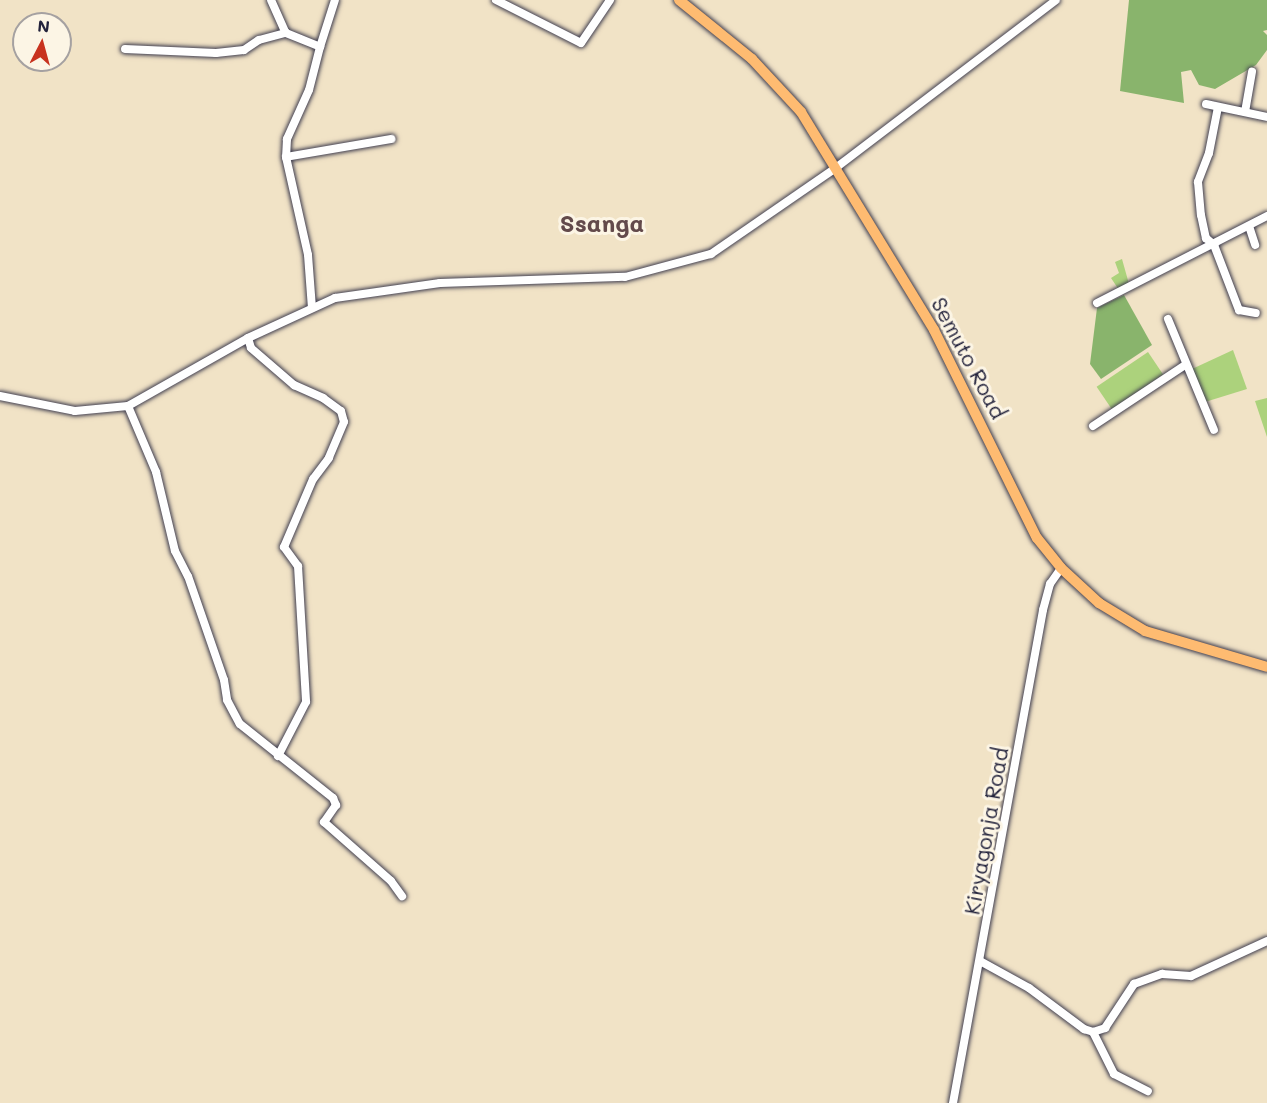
<!DOCTYPE html>
<html>
<head>
<meta charset="utf-8">
<style>
	body { margin:0 }
	#map { position:relative; width:1267px; height:1103px; overflow:hidden; background:#f1e3c6; font-family:Mali,sans-serif }
	div>[style] { position:absolute }
	.green>* { inset:0; background:#acd27c; transform-origin:0 0 }
	.forest>* { inset:0; background:#89b46c }
	.roads { filter:drop-shadow(0 0 2px #413f50) drop-shadow(0 0 2px #413f50) }
	.minor>* { height:8px; margin:-4px; padding:0 4px; transform-origin:4px; border-radius:4px; background:#fff }
	.major>* { height:10px; margin:-5px; padding:0 5px; transform-origin:5px; border-radius:5px; background:#febb71 }
	span { translate:-50% -50%; white-space:nowrap; text-align:center; line-height:1.15; -webkit-text-stroke:6px #fcf5e5; paint-order:stroke }
	.street-label { font-size:21px; color:#22223b }
	.quarter-label { font-size:24px; color:#634a4b; font-weight:700 }
	.north { position:absolute; left:12px; top:12px; width:60px; height:60px; box-sizing:border-box; background:#fcf5e5; border:2px solid #a5a1a1; border-radius:50%; rotate:6deg; font-size:16px; font-weight:700; line-height:24px; text-align:center; color:#22223b }
	.north::after { content:''; display:block; margin:auto; width:21px; height:27px; background:#c8321e; clip-path:polygon(50% 0,100% 100%,50% 72%,0 100%) }
</style>
</head>
<body>
<div id="map">
	<div class="green">
		<i style="clip-path:polygon(1122px 259px,1129px 284px,1119px 290px,1111px 278px,1119px 273px,1115px 262px)"></i>
		<i style="clip-path:polygon(1233px 350px,1247px 389px,1205px 402px,1192px 369px)"></i>
		<i style="left:1148px;top:352px;width:27px;height:62px;rotate:56deg"></i>
		<i style="clip-path:polygon(1267px 398px,1267px 437px,1255px 401px)"></i>
	</div>
	<div class="forest">
		<i style="clip-path:polygon(1129px 0,1267px 0,1267px 30px,1263px 31px,1267px 35px,1267px 50px,1256px 65px,1215px 89px,1199px 85px,1191px 70px,1181px 72px,1184px 103px,1120px 91px)"></i>
		<i style="clip-path:polygon(1124px 295px,1152px 345px,1101px 379px,1090px 364px,1097px 308px)"></i>
	</div>
	<div class="roads">
		<div class="minor">
			<i style="left:271px;top:0;width:36px;rotate:66deg"></i>
			<i style="left:496px;top:0;width:95px;rotate:26.8deg"></i>
			<i style="left:581px;top:43px;width:52px;rotate:-56deg"></i>
			<i style="left:320px;top:47px;width:49px;rotate:-72.3deg"></i>
			<i style="left:125px;top:49px;width:91px;rotate:2.5deg"></i>
			<i style="left:216px;top:53px;width:28px;rotate:-6deg"></i>
			<i style="left:244px;top:50px;width:18px;rotate:-34deg"></i>
			<i style="left:259px;top:40px;width:28px;rotate:-15deg"></i>
			<i style="left:286px;top:33px;width:37px;rotate:22deg"></i>
			<i style="left:320px;top:47px;width:44px;rotate:104.3deg"></i>
			<i style="left:309px;top:90px;width:54px;rotate:114.2deg"></i>
			<i style="left:287px;top:139px;width:18px;rotate:93deg"></i>
			<i style="left:286px;top:157px;width:100px;rotate:77.3deg"></i>
			<i style="left:308px;top:255px;width:53px;rotate:85.7deg"></i>
			<i style="left:1206px;top:104px;width:62px;rotate:12deg"></i>
			<i style="left:1218px;top:107px;width:47px;rotate:101.1deg"></i>
			<i style="left:1209px;top:153px;width:31px;rotate:111deg"></i>
			<i style="left:1198px;top:182px;width:33px;rotate:85deg"></i>
			<i style="left:1201px;top:215px;width:24px;rotate:78deg"></i>
			<i style="left:1206px;top:238px;width:11px;rotate:41deg"></i>
			<i style="left:1214px;top:245px;width:70px;rotate:69deg"></i>
			<i style="left:1239px;top:310px;width:17px;rotate:10deg"></i>
			<i style="left:1245px;top:112px;width:41px;rotate:-80.1deg"></i>
			<i style="left:286px;top:157px;width:107px;rotate:-9.7deg"></i>
			<i style="left:1249px;top:226px;width:20px;rotate:72deg"></i>
			<i style="left:1097px;top:303px;width:191px;rotate:-27.1deg"></i>
			<i style="left:1168px;top:319px;width:120px;rotate:67.5deg"></i>
			<i style="left:248px;top:338px;width:10px;rotate:73deg"></i>
			<i style="left:251px;top:348px;width:57px;rotate:40.7deg"></i>
			<i style="left:294px;top:385px;width:32px;rotate:24deg"></i>
			<i style="left:323px;top:398px;width:22px;rotate:36deg"></i>
			<i style="left:341px;top:411px;width:11px;rotate:75deg"></i>
			<i style="left:344px;top:422px;width:39px;rotate:113deg"></i>
			<i style="left:329px;top:458px;width:26px;rotate:127deg"></i>
			<i style="left:313px;top:479px;width:74px;rotate:113.1deg"></i>
			<i style="left:284px;top:547px;width:24px;rotate:54deg"></i>
			<i style="left:298px;top:566px;width:136px;rotate:86.6deg"></i>
			<i style="left:306px;top:702px;width:61px;rotate:117.4deg"></i>
			<i style="left:0;top:396px;width:76px;rotate:11.3deg"></i>
			<i style="left:75px;top:411px;width:53px;rotate:-5.4deg"></i>
			<i style="left:128px;top:406px;width:138px;rotate:-29.5deg"></i>
			<i style="left:248px;top:338px;width:96px;rotate:-24.7deg"></i>
			<i style="left:335px;top:298px;width:106px;rotate:-8.1deg"></i>
			<i style="left:440px;top:283px;width:185px;rotate:-1.9deg"></i>
			<i style="left:625px;top:277px;width:89px;rotate:-15deg"></i>
			<i style="left:711px;top:254px;width:153px;rotate:-34.6deg"></i>
			<i style="left:837px;top:167px;width:275px;rotate:-37.3deg"></i>
			<i style="left:128px;top:406px;width:72px;rotate:67deg"></i>
			<i style="left:156px;top:472px;width:81px;rotate:76.5deg"></i>
			<i style="left:175px;top:551px;width:28px;rotate:63deg"></i>
			<i style="left:188px;top:576px;width:110px;rotate:70.9deg"></i>
			<i style="left:224px;top:680px;width:20px;rotate:81deg"></i>
			<i style="left:227px;top:700px;width:27px;rotate:62deg"></i>
			<i style="left:240px;top:724px;width:119px;rotate:38.5deg"></i>
			<i style="left:333px;top:798px;width:8px;rotate:67deg"></i>
			<i style="left:336px;top:805px;width:21px;rotate:125deg"></i>
			<i style="left:324px;top:822px;width:89px;rotate:41.4deg"></i>
			<i style="left:391px;top:881px;width:19px;rotate:54deg"></i>
			<i style="left:1093px;top:426px;width:110px;rotate:-33.5deg"></i>
			<i style="left:980px;top:961px;width:56px;rotate:28.9deg"></i>
			<i style="left:1029px;top:988px;width:69px;rotate:36.7deg"></i>
			<i style="left:1084px;top:1029px;width:9px;rotate:18deg"></i>
			<i style="left:1093px;top:1032px;width:13px;rotate:-18deg"></i>
			<i style="left:1105px;top:1028px;width:53px;rotate:-56.6deg"></i>
			<i style="left:1134px;top:984px;width:30px;rotate:-20deg"></i>
			<i style="left:1162px;top:974px;width:29px;rotate:4deg"></i>
			<i style="left:1191px;top:976px;width:84px;rotate:-24.7deg"></i>
			<i style="left:1093px;top:1032px;width:47px;rotate:63.4deg"></i>
			<i style="left:1114px;top:1074px;width:38px;rotate:27deg"></i>
			<i style="left:953px;top:1103px;width:501px;rotate:-79.65deg"></i>
			<i style="left:1043px;top:610px;width:27px;rotate:-75deg"></i>
			<i style="left:1050px;top:584px;width:19px;rotate:-55deg"></i>
		</div>
		<div class="major">
			<i style="left:679px;top:0;width:94px;rotate:38.9deg"></i>
			<i style="left:752px;top:59px;width:72px;rotate:47.2deg"></i>
			<i style="left:801px;top:112px;width:255px;rotate:58.6deg"></i>
			<i style="left:934px;top:330px;width:232px;rotate:63.7deg"></i>
			<i style="left:1037px;top:538px;width:38px;rotate:51deg"></i>
			<i style="left:1061px;top:568px;width:52px;rotate:42.6deg"></i>
			<i style="left:1099px;top:603px;width:54px;rotate:31.3deg"></i>
			<i style="left:1145px;top:631px;width:127px;rotate:16.4deg"></i>
		</div>
	</div>
	<div class="street-label">
		<span style="left:969px;top:358px;rotate:62deg">Semuto Road</span>
		<span style="left:986px;top:831px;rotate:-80deg">Kiryagonja Road</span>
	</div>
	<div class="quarter-label">
		<span style="left:602px;top:223px">Ssanga</span>
	</div>
	<div class="north">N</div>
</div>
</body>
</html>
